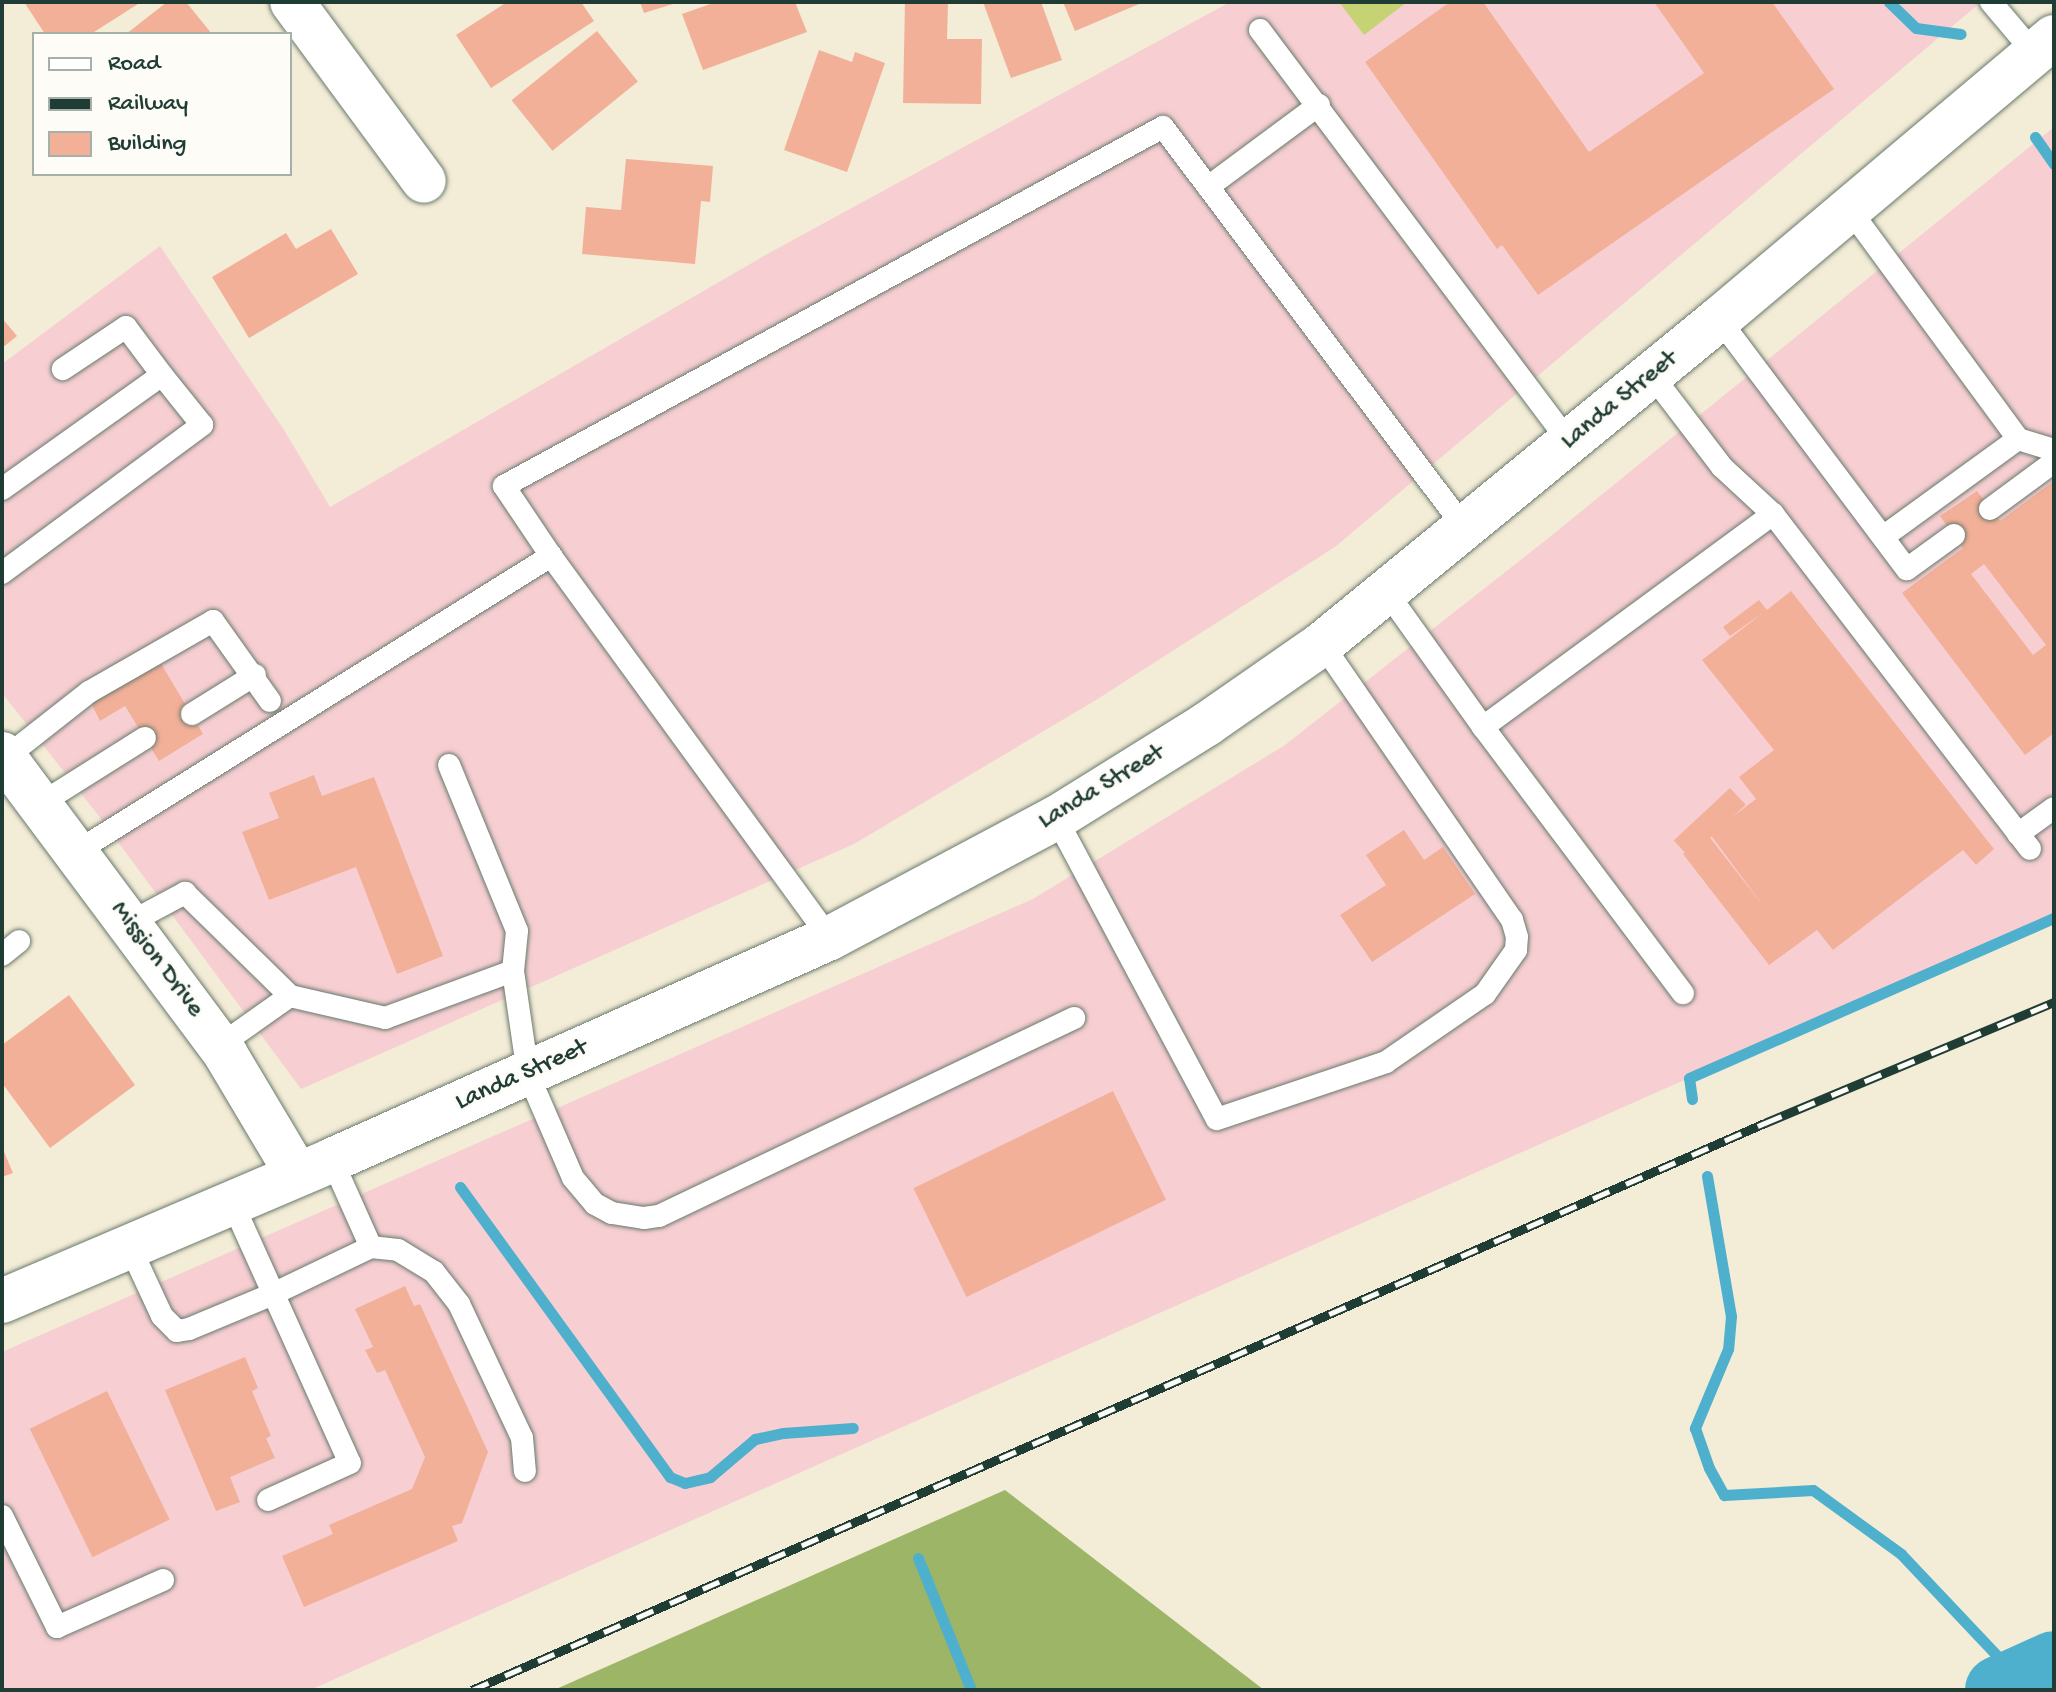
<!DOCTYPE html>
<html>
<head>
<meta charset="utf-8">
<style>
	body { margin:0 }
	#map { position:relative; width:2056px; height:1692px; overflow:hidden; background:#f3ecd6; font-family:"Gochi Hand",sans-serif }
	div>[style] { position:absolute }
	.built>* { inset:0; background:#f7cfd3 }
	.green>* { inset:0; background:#c6d374 }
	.forest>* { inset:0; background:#9cb566 }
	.stream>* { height:11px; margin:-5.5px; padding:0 5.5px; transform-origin:5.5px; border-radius:5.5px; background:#4eb0cd }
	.river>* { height:68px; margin:-34px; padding:0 34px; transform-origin:34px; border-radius:34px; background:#4eb0cd }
	.building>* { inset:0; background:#f2b099; transform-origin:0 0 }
	.roads { filter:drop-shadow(0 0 2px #697a6d) drop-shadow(0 0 2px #697a6d) }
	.service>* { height:22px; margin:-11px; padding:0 11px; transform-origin:11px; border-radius:11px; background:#fff }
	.minor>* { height:44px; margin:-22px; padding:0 22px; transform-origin:22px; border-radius:22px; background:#fff }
	.tertiary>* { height:44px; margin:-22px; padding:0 22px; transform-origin:22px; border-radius:22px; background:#fff }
	.rail>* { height:9px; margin-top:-4.5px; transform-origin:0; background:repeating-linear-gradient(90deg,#fdfcf7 0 18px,#1f3d34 0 36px); box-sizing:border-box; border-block:2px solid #1f3d34 }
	span { translate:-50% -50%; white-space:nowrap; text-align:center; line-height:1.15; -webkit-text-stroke:6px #fdfcf7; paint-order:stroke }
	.street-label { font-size:26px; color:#1f3d34 }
	.frame { position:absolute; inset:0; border:4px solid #1f3d34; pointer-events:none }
	.legend { position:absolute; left:32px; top:32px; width:260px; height:144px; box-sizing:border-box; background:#fdfcf7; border:2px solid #a4b0a9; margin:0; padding:10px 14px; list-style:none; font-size:24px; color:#1f3d34 }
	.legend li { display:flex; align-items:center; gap:16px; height:40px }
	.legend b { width:40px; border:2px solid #a4b0a9 }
</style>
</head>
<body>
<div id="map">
	<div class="built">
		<i style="clip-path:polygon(1230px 2px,1981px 2px,1335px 547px,1096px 700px,854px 844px,301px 1089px,98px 815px,2px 693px,2px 364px,160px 246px,284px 430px,330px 507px,769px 253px)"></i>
		<i style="clip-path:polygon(2054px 127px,2054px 916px,310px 1690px,2px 1690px,2px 1352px,1033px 899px,1285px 745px,1546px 540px)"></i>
	</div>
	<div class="green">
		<i style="clip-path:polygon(1339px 2px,1407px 2px,1364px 35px)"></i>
	</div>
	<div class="forest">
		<i style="clip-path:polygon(1005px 1490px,1264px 1690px,554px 1690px)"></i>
	</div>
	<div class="stream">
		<i style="left:1889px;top:2px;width:37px;rotate:44deg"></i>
		<i style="left:1916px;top:28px;width:45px;rotate:7.6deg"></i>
		<i style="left:2035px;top:137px;width:33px;rotate:55deg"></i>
		<i style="left:1692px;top:1099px;width:21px;rotate:-98deg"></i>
		<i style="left:1689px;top:1078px;width:399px;rotate:-23.7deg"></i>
		<i style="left:1707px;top:1176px;width:142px;rotate:80.3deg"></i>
		<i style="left:1731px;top:1316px;width:33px;rotate:95deg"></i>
		<i style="left:1728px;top:1349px;width:86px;rotate:112.7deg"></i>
		<i style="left:1695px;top:1428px;width:42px;rotate:70.7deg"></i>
		<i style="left:1709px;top:1468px;width:31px;rotate:61deg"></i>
		<i style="left:1724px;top:1495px;width:89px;rotate:-3.2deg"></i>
		<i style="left:1813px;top:1490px;width:109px;rotate:36deg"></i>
		<i style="left:1901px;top:1554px;width:173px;rotate:46.6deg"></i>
		<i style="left:460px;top:1187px;width:358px;rotate:54.1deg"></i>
		<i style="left:670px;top:1477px;width:16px;rotate:22deg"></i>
		<i style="left:685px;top:1483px;width:26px;rotate:-13deg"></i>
		<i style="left:710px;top:1477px;width:59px;rotate:-40.2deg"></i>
		<i style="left:755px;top:1439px;width:29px;rotate:-12deg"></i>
		<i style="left:783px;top:1433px;width:70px;rotate:-4.1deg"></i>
		<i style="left:918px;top:1558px;width:142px;rotate:68.1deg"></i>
	</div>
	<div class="river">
		<i style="left:1999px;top:1690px;width:60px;rotate:-24.4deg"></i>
	</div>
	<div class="building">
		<i style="clip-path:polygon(24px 2px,141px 2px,91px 34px,45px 34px)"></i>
		<i style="clip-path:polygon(167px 2px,186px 2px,212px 34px,126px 34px)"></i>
		<i style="clip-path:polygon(507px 2px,581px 2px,594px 21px,491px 88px,456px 35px)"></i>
		<i style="clip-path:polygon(640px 2px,676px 2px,676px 3px,644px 13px)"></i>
		<i style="clip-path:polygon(716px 2px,795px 2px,807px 32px,703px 70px,682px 14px)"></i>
		<i style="clip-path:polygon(905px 2px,948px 2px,947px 39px,982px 39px,981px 104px,903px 103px)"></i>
		<i style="clip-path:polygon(983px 2px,1041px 2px,1062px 60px,1011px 78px)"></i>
		<i style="clip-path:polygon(1063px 2px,1138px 2px,1139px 4px,1075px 31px)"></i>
		<i style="clip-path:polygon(1450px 2px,1483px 2px,1589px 152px,1704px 73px,1654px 2px,1772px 2px,1834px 89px,1538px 295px,1502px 245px,1497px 249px,1365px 62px)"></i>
		<i style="left:597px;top:31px;width:65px;height:110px;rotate:51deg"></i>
		<i style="clip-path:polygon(819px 50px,852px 62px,855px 52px,885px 63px,847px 172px,784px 150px)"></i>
		<i style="clip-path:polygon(626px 159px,713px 166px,710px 202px,701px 201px,695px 264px,582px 254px,586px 207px,621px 210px)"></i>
		<i style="clip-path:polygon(331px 229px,358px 274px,249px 338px,212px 277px,286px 233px,296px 249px)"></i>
		<i style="clip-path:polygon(2px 318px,17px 336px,2px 348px)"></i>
		<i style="clip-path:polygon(evenodd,2054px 481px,2054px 733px,2025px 755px,1902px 593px,1963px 548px,1940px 516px,1977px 491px,2000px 521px,2054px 481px,1984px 564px,2046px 645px,2033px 655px,1971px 574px,1984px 564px)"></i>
		<i style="clip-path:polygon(1791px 591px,1994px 849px,1976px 865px,1963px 850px,1833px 950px,1817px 930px,1769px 965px,1683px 854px,1708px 835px,1764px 907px,1710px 834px,1756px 799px,1739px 777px,1774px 750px,1702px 660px,1764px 612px,1730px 636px,1723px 627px,1759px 600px,1767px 610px)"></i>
		<i style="clip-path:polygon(160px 662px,203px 734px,159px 761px,125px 706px,100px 721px,91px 703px)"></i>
		<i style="clip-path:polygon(314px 775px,322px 796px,374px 777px,443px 956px,397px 974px,356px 867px,269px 900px,242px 832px,279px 818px,269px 793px)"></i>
		<i style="left:1730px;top:788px;width:23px;height:77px;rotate:47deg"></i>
		<i style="clip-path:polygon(1404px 830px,1424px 860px,1443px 847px,1475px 894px,1372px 962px,1340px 915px,1386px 885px,1366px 855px)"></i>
		<i style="clip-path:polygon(69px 995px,135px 1085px,50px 1148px,2px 1083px,2px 1045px)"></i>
		<i style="left:1113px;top:1091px;width:121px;height:222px;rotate:64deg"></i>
		<i style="clip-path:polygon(2px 1147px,13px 1173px,2px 1177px)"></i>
		<i style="clip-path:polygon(405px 1286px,414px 1306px,420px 1304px,488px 1452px,462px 1523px,452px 1526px,458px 1541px,304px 1607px,282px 1556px,333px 1534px,329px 1525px,412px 1489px,425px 1457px,385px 1370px,377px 1373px,365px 1350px,373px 1347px,355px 1309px)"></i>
		<i style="clip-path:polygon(245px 1357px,258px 1388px,252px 1391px,271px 1436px,266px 1438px,275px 1458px,230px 1477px,240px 1502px,216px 1511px,165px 1390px)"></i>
		<i style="left:107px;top:1391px;width:143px;height:86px;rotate:64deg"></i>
	</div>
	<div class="roads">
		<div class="service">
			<i style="left:1991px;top:2px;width:68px;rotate:49.8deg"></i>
			<i style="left:1260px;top:30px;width:515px;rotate:53.13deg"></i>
			<i style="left:1208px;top:187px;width:138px;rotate:-36.5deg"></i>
			<i style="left:1850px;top:210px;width:284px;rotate:53.7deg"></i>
			<i style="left:2018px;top:439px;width:38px;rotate:17deg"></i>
			<i style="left:1719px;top:319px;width:313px;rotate:53.1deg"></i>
			<i style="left:1907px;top:569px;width:58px;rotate:-35.9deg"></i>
			<i style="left:1651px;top:374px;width:117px;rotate:52.6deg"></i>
			<i style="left:1722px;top:467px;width:69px;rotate:42.7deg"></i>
			<i style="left:1773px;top:514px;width:422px;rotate:52.5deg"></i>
			<i style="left:2px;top:489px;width:196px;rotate:-35.5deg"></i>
			<i style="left:162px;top:375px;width:60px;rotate:-126.9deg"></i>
			<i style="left:126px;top:327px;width:76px;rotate:146.3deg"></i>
			<i style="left:1990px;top:509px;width:79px;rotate:-36.3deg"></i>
			<i style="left:1883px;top:537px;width:167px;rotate:-36deg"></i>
			<i style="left:551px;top:556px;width:473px;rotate:53.9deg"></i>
			<i style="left:2px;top:573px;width:249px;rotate:-36.5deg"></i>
			<i style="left:202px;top:425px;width:64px;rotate:-128.7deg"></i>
			<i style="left:1386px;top:591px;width:167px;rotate:54.5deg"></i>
			<i style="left:1483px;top:727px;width:333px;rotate:53.1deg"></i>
			<i style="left:192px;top:714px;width:74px;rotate:-31.8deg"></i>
			<i style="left:1483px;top:727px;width:360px;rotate:-36.3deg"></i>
			<i style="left:5px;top:758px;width:107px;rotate:-38.2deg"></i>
			<i style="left:89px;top:692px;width:143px;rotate:-29.8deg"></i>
			<i style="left:213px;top:621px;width:98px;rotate:54.5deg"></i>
			<i style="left:449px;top:765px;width:179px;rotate:67.7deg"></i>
			<i style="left:517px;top:931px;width:40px;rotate:95.7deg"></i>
			<i style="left:513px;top:971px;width:104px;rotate:81.7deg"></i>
			<i style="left:528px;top:1074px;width:113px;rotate:66.6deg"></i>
			<i style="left:573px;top:1178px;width:34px;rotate:50deg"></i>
			<i style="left:595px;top:1204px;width:19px;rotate:28deg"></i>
			<i style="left:612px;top:1213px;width:32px;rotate:9deg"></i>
			<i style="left:644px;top:1218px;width:15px;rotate:-8deg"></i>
			<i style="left:659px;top:1216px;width:460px;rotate:-25.5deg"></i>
			<i style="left:40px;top:804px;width:124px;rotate:-32.2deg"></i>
			<i style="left:1056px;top:818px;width:341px;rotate:61.9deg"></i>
			<i style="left:1217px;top:1119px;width:178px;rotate:-18.6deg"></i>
			<i style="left:1386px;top:1062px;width:120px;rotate:-34.5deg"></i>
			<i style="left:1485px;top:994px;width:54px;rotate:-54.8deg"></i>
			<i style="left:1516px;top:950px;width:13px;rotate:-86deg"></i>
			<i style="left:1517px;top:937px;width:18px;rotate:-106deg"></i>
			<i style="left:1512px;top:920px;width:335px;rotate:-124.5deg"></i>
			<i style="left:2018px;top:834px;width:44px;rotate:-35.8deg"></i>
			<i style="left:76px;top:852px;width:560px;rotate:-31.93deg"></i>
			<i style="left:551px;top:556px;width:84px;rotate:-123.9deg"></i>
			<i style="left:504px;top:486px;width:750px;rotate:-28.58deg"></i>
			<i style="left:1163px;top:127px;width:501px;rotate:53.04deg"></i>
			<i style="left:129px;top:923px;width:64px;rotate:-28.2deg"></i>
			<i style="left:185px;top:893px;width:147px;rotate:44.4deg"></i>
			<i style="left:2px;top:955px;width:22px;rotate:-39deg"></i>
			<i style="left:219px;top:1046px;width:87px;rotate:-35.2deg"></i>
			<i style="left:290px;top:996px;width:98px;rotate:13deg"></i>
			<i style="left:385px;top:1018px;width:136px;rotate:-20.2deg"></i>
			<i style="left:332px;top:1160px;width:95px;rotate:65.9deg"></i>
			<i style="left:232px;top:1202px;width:286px;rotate:65.7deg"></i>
			<i style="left:350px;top:1463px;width:90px;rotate:155.7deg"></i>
			<i style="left:130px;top:1247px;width:76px;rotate:65.1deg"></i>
			<i style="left:162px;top:1316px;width:21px;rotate:45deg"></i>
			<i style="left:177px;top:1331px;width:12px;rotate:-9deg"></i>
			<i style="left:189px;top:1329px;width:91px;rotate:-22.6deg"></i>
			<i style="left:273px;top:1294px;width:109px;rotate:-25.6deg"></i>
			<i style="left:371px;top:1247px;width:27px;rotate:6deg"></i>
			<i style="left:398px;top:1250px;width:42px;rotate:31.4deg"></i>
			<i style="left:434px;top:1272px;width:41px;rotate:52deg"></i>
			<i style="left:459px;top:1304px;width:148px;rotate:64.8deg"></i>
			<i style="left:522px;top:1438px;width:33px;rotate:85deg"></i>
			<i style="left:2px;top:1516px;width:124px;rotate:63.6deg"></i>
			<i style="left:57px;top:1627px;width:116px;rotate:-23.9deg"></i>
		</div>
		<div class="minor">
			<i style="left:292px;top:2px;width:222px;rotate:53.6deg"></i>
			<i style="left:2px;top:754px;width:375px;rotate:53.3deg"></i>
			<i style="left:226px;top:1055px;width:139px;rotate:59.2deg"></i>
		</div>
		<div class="tertiary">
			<i style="left:2px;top:1301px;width:359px;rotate:-23.1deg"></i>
			<i style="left:332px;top:1160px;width:545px;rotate:-24.03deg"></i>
			<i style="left:830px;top:938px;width:256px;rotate:-28deg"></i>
			<i style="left:1056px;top:818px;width:178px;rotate:-31.9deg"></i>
			<i style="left:1207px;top:724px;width:140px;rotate:-34.8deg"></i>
			<i style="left:1322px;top:644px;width:513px;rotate:-39.31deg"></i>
			<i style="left:1719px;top:319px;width:438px;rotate:-40.1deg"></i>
		</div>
	</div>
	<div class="rail">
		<i style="left:472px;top:1690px;width:1412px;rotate:-23.68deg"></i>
		<i style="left:1765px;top:1123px;width:313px;rotate:-22.7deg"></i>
	</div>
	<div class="street-label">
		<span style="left:1620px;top:401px;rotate:-39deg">Landa Street</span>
		<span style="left:1102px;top:788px;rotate:-31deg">Landa Street</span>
		<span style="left:156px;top:960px;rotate:53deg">Mission Drive</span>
		<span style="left:522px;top:1076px;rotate:-24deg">Landa Street</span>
	</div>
	<div class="frame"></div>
	<ul class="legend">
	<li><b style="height:10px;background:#fff"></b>Road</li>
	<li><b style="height:10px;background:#1f3d34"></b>Railway</li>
	<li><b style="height:22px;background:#f2b099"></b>Building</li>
	</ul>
</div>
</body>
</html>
